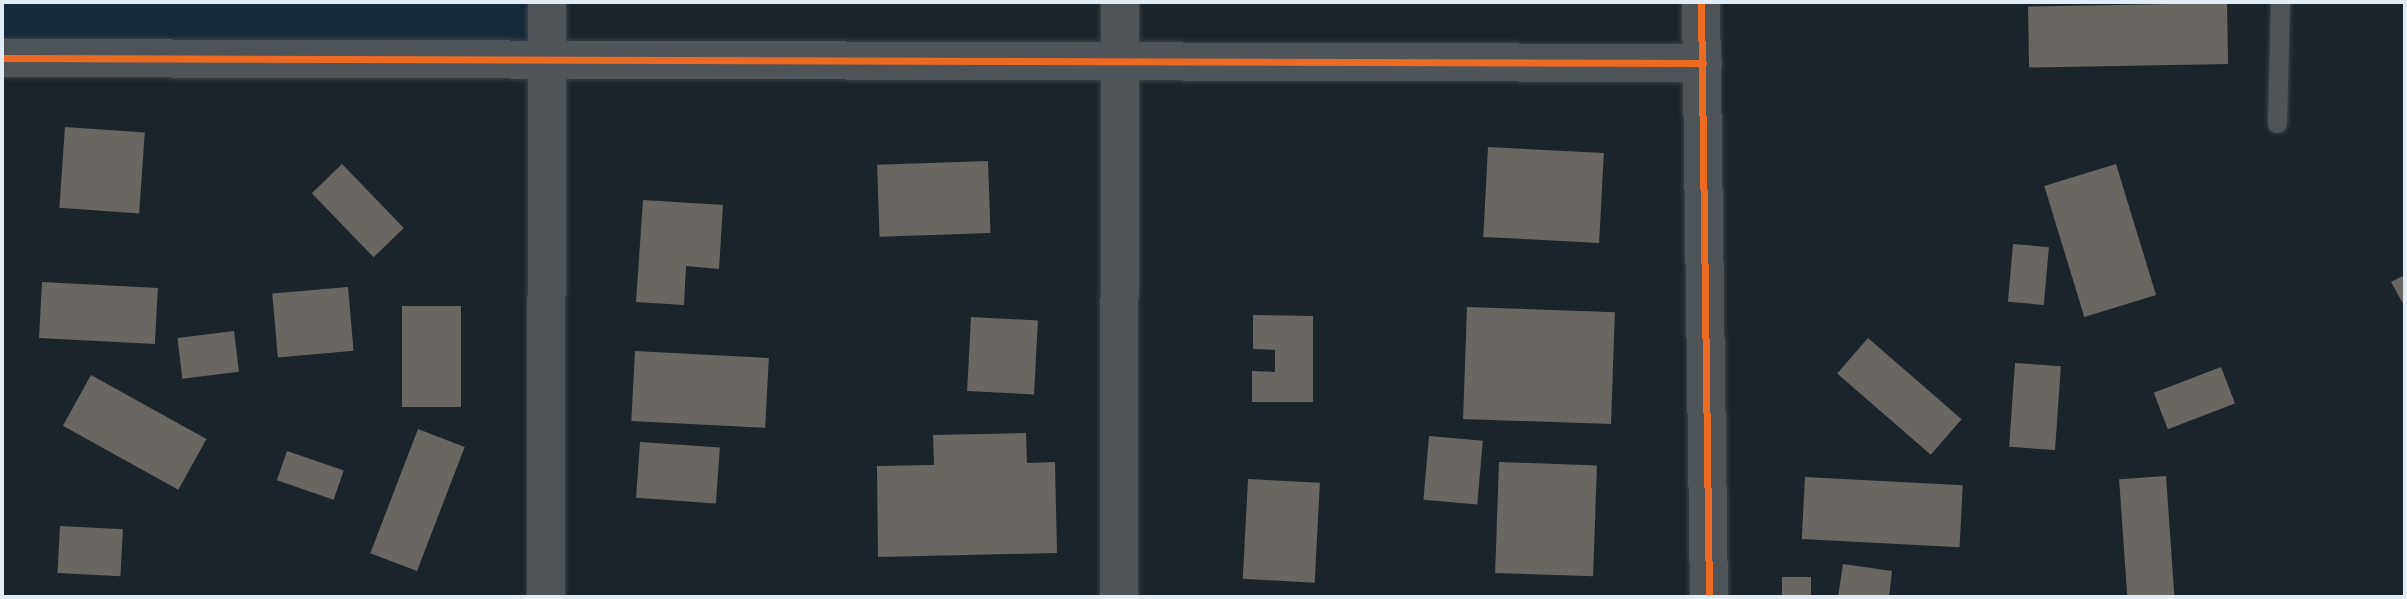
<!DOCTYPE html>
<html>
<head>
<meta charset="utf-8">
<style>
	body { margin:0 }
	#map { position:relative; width:2407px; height:599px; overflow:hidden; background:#1b242a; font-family:"Noto Sans",sans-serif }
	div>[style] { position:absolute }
	.built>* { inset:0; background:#162a38; transform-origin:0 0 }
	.building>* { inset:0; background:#6a6661; transform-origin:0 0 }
	.roads { filter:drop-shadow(0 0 2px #3b4247) drop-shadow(0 0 2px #3b4247) }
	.lane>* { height:19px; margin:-9.5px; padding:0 9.5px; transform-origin:9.5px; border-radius:9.5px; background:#4e5458 }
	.street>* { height:38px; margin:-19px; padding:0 19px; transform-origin:19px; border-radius:19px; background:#4e5458 }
	.cycleway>* { height:7px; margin:-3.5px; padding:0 3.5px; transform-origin:3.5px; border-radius:3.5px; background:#ed6a23 }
	span { translate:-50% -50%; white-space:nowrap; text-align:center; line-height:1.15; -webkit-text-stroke:7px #070d12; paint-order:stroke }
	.frame { position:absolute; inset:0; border:4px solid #e2ecf4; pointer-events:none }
</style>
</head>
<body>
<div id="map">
	<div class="built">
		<i style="left:2px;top:2px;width:545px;height:56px"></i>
	</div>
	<div class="building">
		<i style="left:2227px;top:3px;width:61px;height:199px;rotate:89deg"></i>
		<i style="left:65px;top:127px;width:80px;height:81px;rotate:4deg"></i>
		<i style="left:1488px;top:147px;width:116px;height:90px;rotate:3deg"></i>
		<i style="left:988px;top:161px;width:72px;height:111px;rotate:88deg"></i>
		<i style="left:342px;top:164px;width:89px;height:42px;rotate:46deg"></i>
		<i style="left:2116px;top:164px;width:137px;height:75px;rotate:73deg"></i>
		<i style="clip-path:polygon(643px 200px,723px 205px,719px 269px,686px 266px,684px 305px,636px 302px)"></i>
		<i style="left:2013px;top:244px;width:36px;height:58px;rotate:5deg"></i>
		<i style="clip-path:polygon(2405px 275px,2405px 307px,2391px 282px)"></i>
		<i style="left:42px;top:282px;width:116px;height:56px;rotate:3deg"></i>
		<i style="left:348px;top:287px;width:64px;height:76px;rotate:85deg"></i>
		<i style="left:402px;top:306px;width:59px;height:101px"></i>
		<i style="left:1467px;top:307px;width:148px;height:112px;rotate:2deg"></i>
		<i style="clip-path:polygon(1253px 315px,1313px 316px,1313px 402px,1252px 402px,1252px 371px,1275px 372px,1275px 350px,1253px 349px)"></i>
		<i style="left:971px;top:317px;width:67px;height:74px;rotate:3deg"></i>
		<i style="left:234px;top:331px;width:41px;height:57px;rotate:83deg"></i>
		<i style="left:1868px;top:338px;width:124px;height:47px;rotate:41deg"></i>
		<i style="left:635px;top:351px;width:134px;height:70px;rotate:3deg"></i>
		<i style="left:2015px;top:363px;width:46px;height:84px;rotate:4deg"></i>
		<i style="left:2221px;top:367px;width:39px;height:72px;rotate:69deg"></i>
		<i style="left:91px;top:375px;width:132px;height:58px;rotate:29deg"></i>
		<i style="left:418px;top:429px;width:50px;height:133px;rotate:21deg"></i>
		<i style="clip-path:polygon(1026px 433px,1027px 463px,1055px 462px,1057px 553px,878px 557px,877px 466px,934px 465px,933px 435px)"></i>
		<i style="left:1429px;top:436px;width:54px;height:64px;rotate:5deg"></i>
		<i style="left:640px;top:442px;width:80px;height:56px;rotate:4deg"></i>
		<i style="left:287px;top:451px;width:60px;height:31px;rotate:19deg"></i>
		<i style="left:1499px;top:462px;width:98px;height:111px;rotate:2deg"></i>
		<i style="left:2166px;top:476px;width:121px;height:47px;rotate:86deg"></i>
		<i style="left:1805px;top:477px;width:158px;height:62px;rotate:3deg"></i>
		<i style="left:1248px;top:479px;width:72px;height:100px;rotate:3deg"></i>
		<i style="left:60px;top:526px;width:63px;height:47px;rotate:3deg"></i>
		<i style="clip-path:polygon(1843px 564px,1892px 571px,1889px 597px,1838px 597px)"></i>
		<i style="left:1811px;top:577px;width:20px;height:29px;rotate:90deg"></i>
	</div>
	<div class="roads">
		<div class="lane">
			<i style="left:2277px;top:123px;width:121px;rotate:-88.6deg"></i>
		</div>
		<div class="street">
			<i style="left:1701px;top:2px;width:595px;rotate:89.23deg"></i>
			<i style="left:2px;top:58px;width:1701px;rotate:0.17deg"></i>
			<i style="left:546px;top:597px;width:595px;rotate:-89.9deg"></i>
			<i style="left:1119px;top:597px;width:595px;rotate:-89.9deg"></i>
		</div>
	</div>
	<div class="cycleway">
		<i style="left:1701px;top:2px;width:595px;rotate:89.23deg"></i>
		<i style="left:2px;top:58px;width:1701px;rotate:0.17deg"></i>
	</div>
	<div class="frame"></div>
</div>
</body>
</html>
